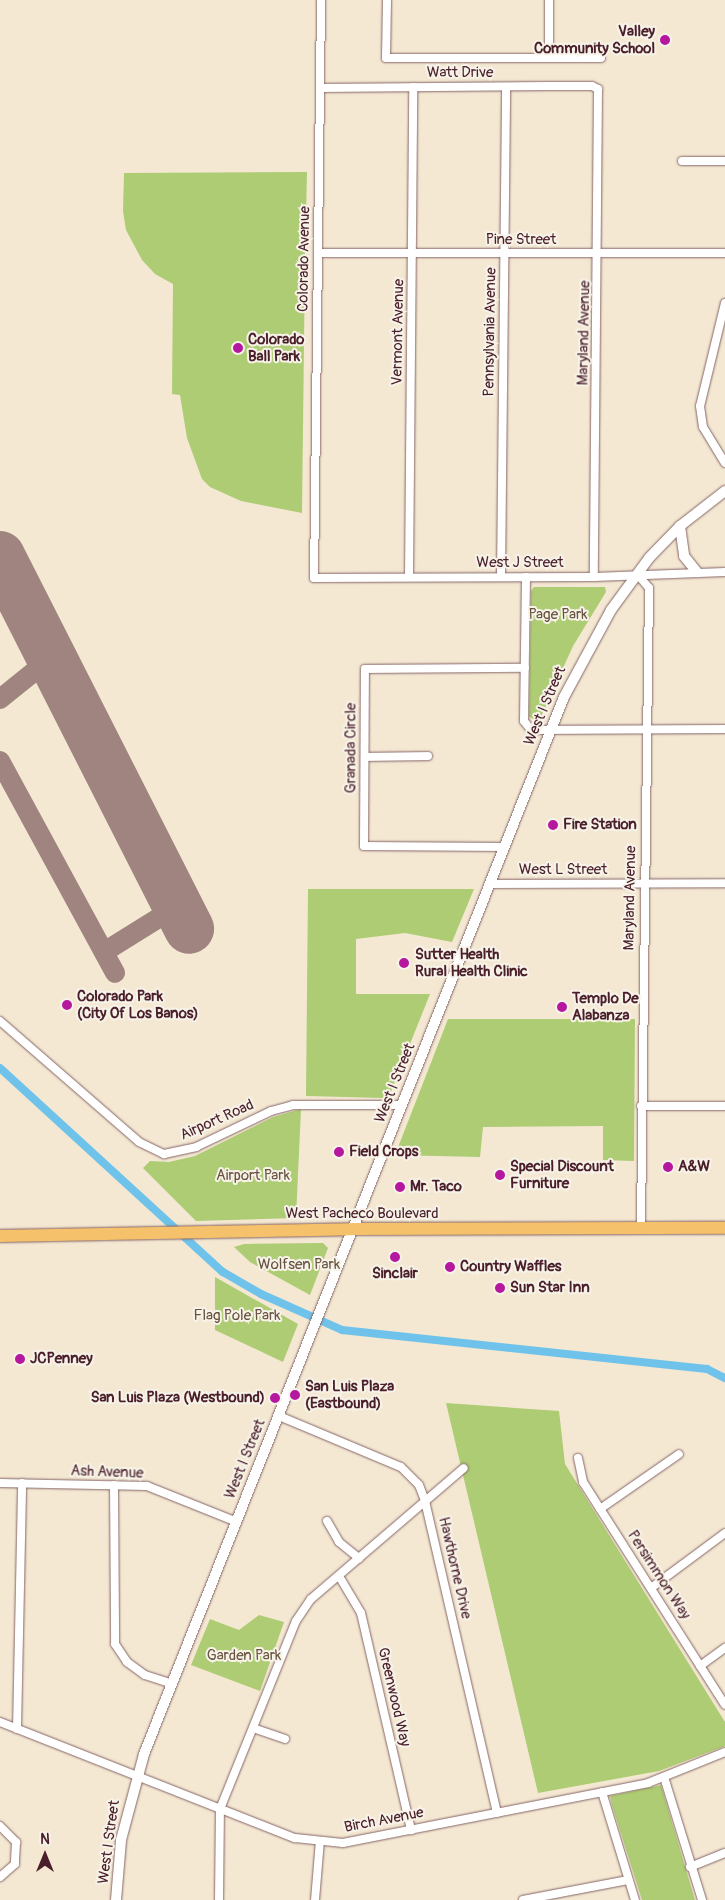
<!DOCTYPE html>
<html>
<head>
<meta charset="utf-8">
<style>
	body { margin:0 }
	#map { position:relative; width:725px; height:1900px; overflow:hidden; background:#f4e8d3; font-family:Pangolin,sans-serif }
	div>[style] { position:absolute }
	.green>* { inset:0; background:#adcc73 }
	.canal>* { height:8px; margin:-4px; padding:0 4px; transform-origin:4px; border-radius:4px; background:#6fc3eb }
	.taxiway>* { height:20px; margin:-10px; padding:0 10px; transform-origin:10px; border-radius:10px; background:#9f847f }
	.runway>* { height:50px; margin:-25px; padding:0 25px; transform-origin:25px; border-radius:25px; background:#9f847f }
	.roads { filter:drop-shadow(0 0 1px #866566) drop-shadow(0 0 1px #866566) }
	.minor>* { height:8px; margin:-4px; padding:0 4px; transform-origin:4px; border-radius:4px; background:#fff }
	.tertiary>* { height:10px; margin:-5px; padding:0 5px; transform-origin:5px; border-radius:5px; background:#fff }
	.trunk>* { height:12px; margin:-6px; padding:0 6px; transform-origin:6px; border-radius:6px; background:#f5c16b }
	.dots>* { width:14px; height:14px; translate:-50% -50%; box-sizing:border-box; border:2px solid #f7f3e8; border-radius:50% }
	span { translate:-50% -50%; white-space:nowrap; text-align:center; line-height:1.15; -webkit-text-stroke:4px #f7f3e8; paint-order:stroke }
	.poi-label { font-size:15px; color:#4a1f2b; font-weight:700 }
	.right { translate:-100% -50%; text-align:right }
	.left { translate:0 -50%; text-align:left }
	.street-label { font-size:15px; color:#4a1f2b }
	.park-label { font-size:15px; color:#685341 }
	.north { position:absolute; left:20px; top:1830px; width:50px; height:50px; -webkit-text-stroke:4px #f7f3e8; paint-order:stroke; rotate:0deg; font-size:14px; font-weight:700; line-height:20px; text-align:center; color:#4a1f2b }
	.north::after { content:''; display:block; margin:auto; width:18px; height:22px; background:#4a1f2b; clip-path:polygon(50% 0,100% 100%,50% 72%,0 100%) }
</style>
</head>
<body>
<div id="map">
	<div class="green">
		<i style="clip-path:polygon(307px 172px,305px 258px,302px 513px,241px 501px,210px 487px,202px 479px,187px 438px,180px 395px,172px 394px,173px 284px,155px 274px,142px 260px,126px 230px,123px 211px,124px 173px)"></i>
		<i style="clip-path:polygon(534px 587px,605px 587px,606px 592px,573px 646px,539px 721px,529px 717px,531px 591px)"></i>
		<i style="clip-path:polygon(308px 889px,474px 889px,452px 942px,405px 933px,356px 939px,356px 994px,430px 994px,390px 1094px,385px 1098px,306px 1096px)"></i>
		<i style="clip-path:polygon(448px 1019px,635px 1019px,634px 1161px,603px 1160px,603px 1126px,483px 1127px,480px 1157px,395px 1155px)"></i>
		<i style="clip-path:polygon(301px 1109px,296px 1218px,196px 1221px,143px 1168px,150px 1161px,169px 1162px,195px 1156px,273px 1117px)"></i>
		<i style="clip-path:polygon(323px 1243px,328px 1248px,310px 1295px,250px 1262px,234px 1247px,244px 1244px)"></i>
		<i style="clip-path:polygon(215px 1277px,298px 1324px,283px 1362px,215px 1330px)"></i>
		<i style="clip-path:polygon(446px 1403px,559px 1411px,565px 1464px,725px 1722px,725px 1746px,659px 1771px,538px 1793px)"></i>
		<i style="clip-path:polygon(259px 1615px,284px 1622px,260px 1691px,191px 1665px,210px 1619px,239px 1630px)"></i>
		<i style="clip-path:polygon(661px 1785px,695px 1900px,642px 1900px,612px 1805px,610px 1796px)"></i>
	</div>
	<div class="canal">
		<i style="left:0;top:1068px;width:302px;rotate:42.5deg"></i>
		<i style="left:223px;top:1272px;width:44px;rotate:30.1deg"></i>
		<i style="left:261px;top:1294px;width:89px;rotate:24deg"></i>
		<i style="left:342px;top:1330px;width:367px;rotate:6.1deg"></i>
		<i style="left:707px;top:1369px;width:20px;rotate:27deg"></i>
	</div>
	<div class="taxiway">
		<i style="left:0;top:699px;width:67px;rotate:-38.9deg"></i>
		<i style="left:0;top:761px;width:241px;rotate:61.5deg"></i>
		<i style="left:104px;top:952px;width:87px;rotate:-31.9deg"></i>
	</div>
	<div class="runway">
		<i style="left:0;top:556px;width:418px;rotate:63.1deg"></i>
	</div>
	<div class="roads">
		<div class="minor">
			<i style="left:321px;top:0;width:578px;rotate:90.69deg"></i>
			<i style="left:314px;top:578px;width:280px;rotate:-0.2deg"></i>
			<i style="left:594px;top:577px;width:131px;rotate:-2.2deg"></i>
			<i style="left:387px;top:0;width:58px;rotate:91deg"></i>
			<i style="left:386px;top:58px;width:215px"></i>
			<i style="left:549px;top:58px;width:58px;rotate:-90deg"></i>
			<i style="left:321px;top:88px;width:228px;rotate:-0.5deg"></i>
			<i style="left:549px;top:86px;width:43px"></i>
			<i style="left:592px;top:86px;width:7px;rotate:27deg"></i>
			<i style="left:598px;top:89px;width:488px;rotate:90.5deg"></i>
			<i style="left:682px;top:161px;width:43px"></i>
			<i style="left:318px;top:253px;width:407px"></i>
			<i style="left:725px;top:303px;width:106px;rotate:103.6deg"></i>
			<i style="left:700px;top:406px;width:21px;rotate:82deg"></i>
			<i style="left:703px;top:427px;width:42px;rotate:58.6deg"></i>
			<i style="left:637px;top:574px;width:18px;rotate:49deg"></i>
			<i style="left:649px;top:588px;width:639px;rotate:90.72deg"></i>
			<i style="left:409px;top:577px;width:490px;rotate:-89.5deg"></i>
			<i style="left:501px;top:577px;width:490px;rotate:-89.4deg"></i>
			<i style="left:526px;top:577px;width:144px;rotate:90.8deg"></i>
			<i style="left:524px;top:721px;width:11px;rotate:52deg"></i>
			<i style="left:531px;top:730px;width:194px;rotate:-0.3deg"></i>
			<i style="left:365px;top:757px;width:63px;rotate:-0.9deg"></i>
			<i style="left:505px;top:847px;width:141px;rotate:-179.6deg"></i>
			<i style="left:364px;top:846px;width:177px;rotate:-89.7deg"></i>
			<i style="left:365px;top:669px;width:160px;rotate:-0.4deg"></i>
			<i style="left:491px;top:884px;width:234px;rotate:-0.2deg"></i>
			<i style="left:0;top:1021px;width:184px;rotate:41deg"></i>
			<i style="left:139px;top:1142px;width:28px;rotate:26deg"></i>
			<i style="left:164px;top:1154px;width:33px;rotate:-12deg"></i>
			<i style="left:196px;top:1147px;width:83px;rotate:-25.6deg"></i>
			<i style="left:271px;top:1111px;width:23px;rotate:-15deg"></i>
			<i style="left:293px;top:1105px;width:109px"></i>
			<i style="left:641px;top:1106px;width:84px"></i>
			<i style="left:279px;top:1416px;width:132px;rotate:22.7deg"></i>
			<i style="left:401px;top:1467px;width:25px;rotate:45deg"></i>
			<i style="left:419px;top:1485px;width:17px;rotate:69deg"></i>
			<i style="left:425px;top:1501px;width:320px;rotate:77deg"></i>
			<i style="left:578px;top:1458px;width:25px;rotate:78deg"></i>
			<i style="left:583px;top:1482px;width:264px;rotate:57.5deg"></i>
			<i style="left:0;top:1483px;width:147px;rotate:1.2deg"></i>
			<i style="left:147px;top:1486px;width:97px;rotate:21.8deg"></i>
			<i style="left:114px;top:1485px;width:159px;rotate:89.6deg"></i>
			<i style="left:115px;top:1644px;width:22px;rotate:56deg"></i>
			<i style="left:127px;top:1662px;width:22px;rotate:36deg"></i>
			<i style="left:145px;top:1675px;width:28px;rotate:18deg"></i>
			<i style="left:600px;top:1509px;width:96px;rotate:-34.8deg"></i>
			<i style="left:327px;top:1521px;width:24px;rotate:60deg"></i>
			<i style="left:339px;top:1542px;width:26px;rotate:39deg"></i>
			<i style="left:339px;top:1576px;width:43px;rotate:59.3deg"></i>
			<i style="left:361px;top:1613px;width:223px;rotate:77deg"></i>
			<i style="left:651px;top:1588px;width:92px;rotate:-36.6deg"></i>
			<i style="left:700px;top:1666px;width:31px;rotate:-36deg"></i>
			<i style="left:0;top:1722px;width:317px;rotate:21.5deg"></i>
			<i style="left:295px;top:1838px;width:48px;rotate:5.9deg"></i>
			<i style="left:343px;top:1843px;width:311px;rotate:-11.1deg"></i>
			<i style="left:648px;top:1783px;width:83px;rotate:-21.9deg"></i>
			<i style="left:253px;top:1728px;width:34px;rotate:19deg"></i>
			<i style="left:17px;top:1729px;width:246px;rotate:-88.8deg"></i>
			<i style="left:664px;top:1777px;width:129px;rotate:72.8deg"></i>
			<i style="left:602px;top:1792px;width:113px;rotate:73deg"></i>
			<i style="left:0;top:1826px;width:23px;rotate:45deg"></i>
			<i style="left:16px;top:1842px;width:22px;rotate:93deg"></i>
			<i style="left:15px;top:1864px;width:20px;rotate:139deg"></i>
			<i style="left:690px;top:1867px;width:38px;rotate:-22deg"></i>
			<i style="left:219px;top:1900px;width:91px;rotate:-89.4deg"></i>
			<i style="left:220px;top:1809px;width:203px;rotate:-68deg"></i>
			<i style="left:296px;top:1621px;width:27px;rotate:-56deg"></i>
			<i style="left:311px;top:1599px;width:201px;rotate:-40.6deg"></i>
			<i style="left:315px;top:1900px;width:59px;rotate:-85.2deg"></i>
			<i style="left:523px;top:1900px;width:107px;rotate:-10.8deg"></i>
		</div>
		<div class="tertiary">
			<i style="left:680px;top:526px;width:30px;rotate:82deg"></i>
			<i style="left:684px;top:556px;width:21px;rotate:51deg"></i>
			<i style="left:116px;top:1900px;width:60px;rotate:-85.2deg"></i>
			<i style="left:121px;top:1840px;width:89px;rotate:-75deg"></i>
			<i style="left:144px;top:1754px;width:1137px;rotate:-68.33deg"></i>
			<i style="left:564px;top:697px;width:99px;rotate:-61.6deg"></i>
			<i style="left:611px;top:610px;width:64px;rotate:-53.8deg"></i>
			<i style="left:649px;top:558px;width:45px;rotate:-45.9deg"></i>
			<i style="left:680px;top:526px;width:57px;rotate:-37.9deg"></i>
		</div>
		<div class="trunk">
			<i style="left:0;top:1236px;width:353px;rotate:-1.1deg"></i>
			<i style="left:353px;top:1229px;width:372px;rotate:-0.2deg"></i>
		</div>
	</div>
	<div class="dots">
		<i style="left:665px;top:40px;background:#b5179e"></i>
		<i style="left:238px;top:348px;background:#b5179e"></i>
		<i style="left:553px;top:825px;background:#b5179e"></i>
		<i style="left:404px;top:963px;background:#b5179e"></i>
		<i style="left:67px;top:1005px;background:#b5179e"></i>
		<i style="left:562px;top:1007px;background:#b5179e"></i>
		<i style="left:339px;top:1152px;background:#b5179e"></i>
		<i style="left:668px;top:1167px;background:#b5179e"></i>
		<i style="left:500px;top:1175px;background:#b5179e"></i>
		<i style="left:400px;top:1187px;background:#b5179e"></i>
		<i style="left:395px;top:1257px;background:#b5179e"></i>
		<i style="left:450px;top:1267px;background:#b5179e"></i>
		<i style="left:500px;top:1288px;background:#b5179e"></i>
		<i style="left:20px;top:1359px;background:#b5179e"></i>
		<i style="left:295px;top:1395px;background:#b5179e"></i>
		<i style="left:275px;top:1398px;background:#b5179e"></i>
	</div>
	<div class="poi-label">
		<span class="right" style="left:655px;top:40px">Valley<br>Community School</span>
		<span class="left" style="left:248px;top:348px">Colorado<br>Ball Park</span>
		<span class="left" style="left:563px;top:825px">Fire Station</span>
		<span class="left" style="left:415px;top:963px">Sutter Health<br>Rural Health Clinic</span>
		<span class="left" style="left:77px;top:1005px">Colorado Park<br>(City Of Los Banos)</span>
		<span class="left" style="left:572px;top:1007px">Templo De<br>Alabanza</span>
		<span class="left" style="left:349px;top:1152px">Field Crops</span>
		<span class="left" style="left:510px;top:1175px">Special Discount<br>Furniture</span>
		<span class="left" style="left:678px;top:1167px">A&amp;W</span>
		<span class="left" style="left:410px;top:1187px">Mr. Taco</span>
		<span class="left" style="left:460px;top:1267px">Country Waffles</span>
		<span style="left:395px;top:1274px">Sinclair</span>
		<span class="left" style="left:510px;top:1288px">Sun Star Inn</span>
		<span class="left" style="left:30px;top:1359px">JCPenney</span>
		<span class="left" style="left:305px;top:1395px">San Luis Plaza<br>(Eastbound)</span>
		<span class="right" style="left:265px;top:1398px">San Luis Plaza (Westbound)</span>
	</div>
	<div class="street-label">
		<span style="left:460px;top:73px">Watt Drive</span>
		<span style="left:521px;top:240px">Pine Street</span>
		<span style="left:304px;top:259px;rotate:-89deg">Colorado Avenue</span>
		<span style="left:398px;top:332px;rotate:-89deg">Vermont Avenue</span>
		<span style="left:490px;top:332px;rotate:-89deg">Pennsylvania Avenue</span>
		<span style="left:584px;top:333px;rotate:-89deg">Maryland Avenue</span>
		<span style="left:520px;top:563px">West J Street</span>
		<span style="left:545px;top:706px;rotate:-67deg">West I Street</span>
		<span style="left:351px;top:748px;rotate:-90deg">Granada Circle</span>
		<span style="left:563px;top:870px">West L Street</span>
		<span style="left:630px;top:898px;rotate:-89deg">Maryland Avenue</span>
		<span style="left:395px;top:1083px;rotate:-68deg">West I Street</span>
		<span style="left:217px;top:1120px;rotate:-24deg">Airport Road</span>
		<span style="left:362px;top:1214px">West Pacheco Boulevard</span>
		<span style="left:245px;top:1459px;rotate:-68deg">West I Street</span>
		<span style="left:107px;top:1472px;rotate:2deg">Ash Avenue</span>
		<span style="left:455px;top:1568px;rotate:77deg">Hawthorne Drive</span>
		<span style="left:659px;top:1575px;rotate:57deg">Persimmon Way</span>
		<span style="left:394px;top:1697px;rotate:77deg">Greenwood Way</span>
		<span style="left:384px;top:1820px;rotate:-11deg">Birch Avenue</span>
		<span style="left:109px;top:1842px;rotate:-82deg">West I Street</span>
	</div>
	<div class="park-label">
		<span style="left:558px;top:615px">Page Park</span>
		<span style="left:253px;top:1176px">Airport Park</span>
		<span style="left:299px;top:1265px">Wolfsen Park</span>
		<span style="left:237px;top:1316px">Flag Pole Park</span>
		<span style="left:244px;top:1656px">Garden Park</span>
	</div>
	<div class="north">N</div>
</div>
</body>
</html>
